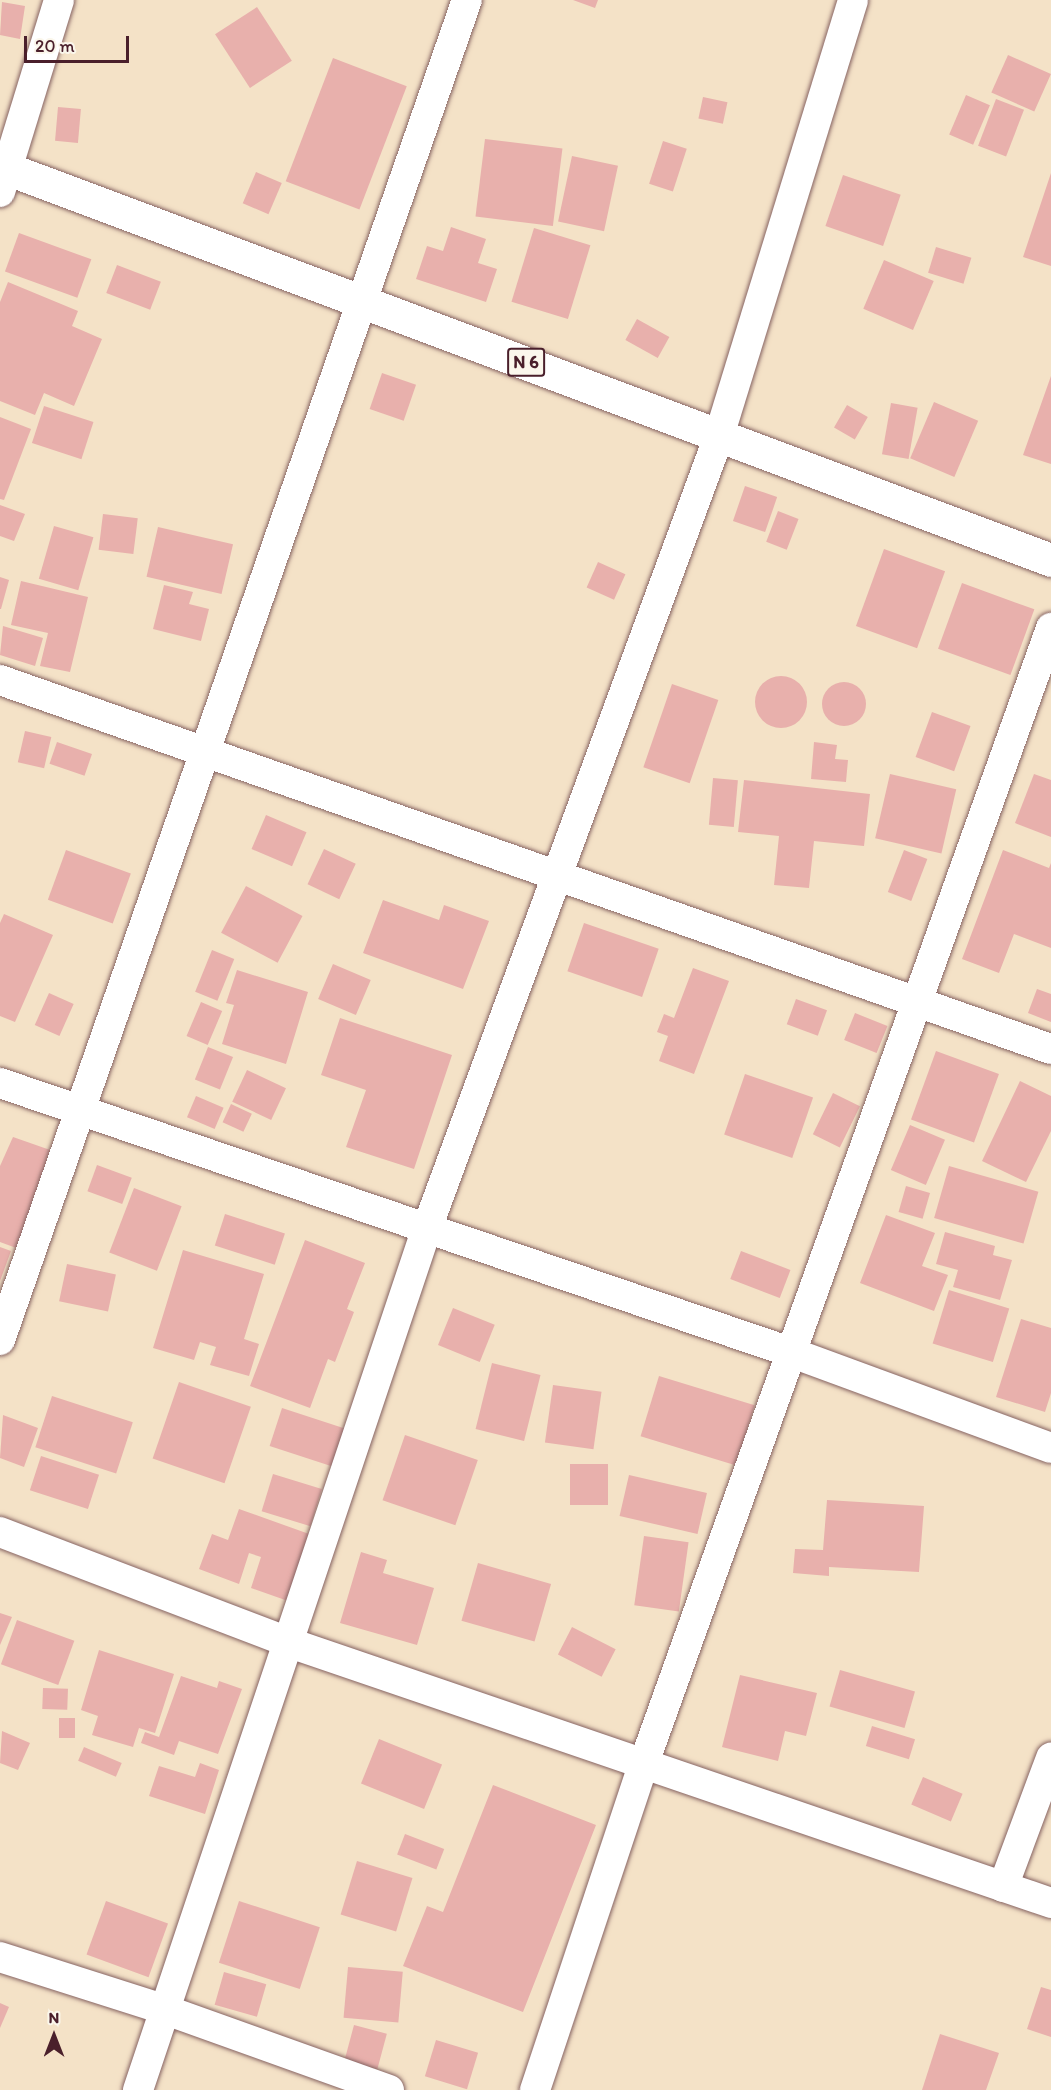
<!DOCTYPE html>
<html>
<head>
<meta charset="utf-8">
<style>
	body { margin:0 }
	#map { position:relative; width:1051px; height:2090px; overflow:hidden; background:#f4e2c7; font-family:Itim,sans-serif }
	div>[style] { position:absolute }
	.building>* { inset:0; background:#e8b0ac; transform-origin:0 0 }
	.round { border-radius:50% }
	.roads { filter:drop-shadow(0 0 2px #866362) drop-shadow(0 0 2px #866362) }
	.street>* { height:30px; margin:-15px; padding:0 15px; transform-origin:15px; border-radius:15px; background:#fff }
	.primary>* { height:33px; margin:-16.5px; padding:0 16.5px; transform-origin:16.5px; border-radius:16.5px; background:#fff }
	span { translate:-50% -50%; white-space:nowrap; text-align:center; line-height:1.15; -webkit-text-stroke:4.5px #fbf7ec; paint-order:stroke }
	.shield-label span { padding:2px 4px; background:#fbf7ec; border:2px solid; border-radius:4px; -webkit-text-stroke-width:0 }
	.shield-label { font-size:18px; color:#4a1f2b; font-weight:700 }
	.north { position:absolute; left:24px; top:2006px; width:60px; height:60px; -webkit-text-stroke:4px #fbf7ec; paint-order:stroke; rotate:0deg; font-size:16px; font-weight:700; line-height:24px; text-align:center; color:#4a1f2b }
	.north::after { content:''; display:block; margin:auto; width:21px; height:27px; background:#4a1f2b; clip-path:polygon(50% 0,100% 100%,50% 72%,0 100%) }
	.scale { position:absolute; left:24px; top:36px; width:105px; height:27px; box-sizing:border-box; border:3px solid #4a1f2b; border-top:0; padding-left:8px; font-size:18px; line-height:21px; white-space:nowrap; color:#4a1f2b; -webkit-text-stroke:4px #fbf7ec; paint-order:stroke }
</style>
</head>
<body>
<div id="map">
	<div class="building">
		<i style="clip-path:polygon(573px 0,598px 0,595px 8px)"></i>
		<i style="clip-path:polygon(2px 2px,25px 6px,20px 39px,0 35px)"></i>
		<i style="left:257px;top:7px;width:64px;height:50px;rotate:57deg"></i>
		<i style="left:1008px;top:55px;width:47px;height:41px;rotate:24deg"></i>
		<i style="left:333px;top:58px;width:79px;height:132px;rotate:21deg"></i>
		<i style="left:966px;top:95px;width:26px;height:43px;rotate:23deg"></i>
		<i style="left:703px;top:97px;width:25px;height:22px;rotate:12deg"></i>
		<i style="left:996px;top:99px;width:30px;height:50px;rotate:21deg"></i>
		<i style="left:58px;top:107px;width:23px;height:34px;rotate:5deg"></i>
		<i style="left:485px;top:139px;width:78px;height:78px;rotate:7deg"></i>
		<i style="left:663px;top:141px;width:25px;height:45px;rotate:18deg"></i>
		<i style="left:572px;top:156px;width:47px;height:67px;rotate:12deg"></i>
		<i style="left:256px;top:172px;width:28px;height:34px;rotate:23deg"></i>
		<i style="clip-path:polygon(1051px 173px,1051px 266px,1023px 257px)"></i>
		<i style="left:843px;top:175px;width:61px;height:54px;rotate:19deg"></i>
		<i style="clip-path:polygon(451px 227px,486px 239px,478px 263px,497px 269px,486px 302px,416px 279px,427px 246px,443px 251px)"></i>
		<i style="left:534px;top:228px;width:59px;height:77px;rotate:17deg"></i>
		<i style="left:19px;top:233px;width:77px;height:41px;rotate:20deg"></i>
		<i style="left:936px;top:247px;width:37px;height:27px;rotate:17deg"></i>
		<i style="left:884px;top:260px;width:54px;height:53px;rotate:23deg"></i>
		<i style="left:117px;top:265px;width:47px;height:30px;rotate:21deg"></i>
		<i style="clip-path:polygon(8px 282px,78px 311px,72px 326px,102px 339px,74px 406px,44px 393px,35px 415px,0 401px,0 302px)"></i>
		<i style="left:637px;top:319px;width:37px;height:24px;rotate:29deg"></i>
		<i style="left:382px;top:373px;width:36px;height:38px;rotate:19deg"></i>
		<i style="clip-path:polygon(1051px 376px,1051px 464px,1023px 455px)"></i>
		<i style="left:934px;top:402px;width:48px;height:61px;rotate:23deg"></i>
		<i style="left:891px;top:403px;width:27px;height:52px;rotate:10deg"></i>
		<i style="left:847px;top:405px;width:24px;height:26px;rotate:30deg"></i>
		<i style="left:44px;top:406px;width:52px;height:39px;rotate:18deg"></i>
		<i style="clip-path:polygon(0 417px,31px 429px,4px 500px,0 499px)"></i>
		<i style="left:745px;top:486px;width:34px;height:37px;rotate:19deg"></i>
		<i style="clip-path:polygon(0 505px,25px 514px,14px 541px,0 536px)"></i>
		<i style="left:778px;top:511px;width:22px;height:33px;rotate:21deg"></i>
		<i style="left:103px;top:514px;width:35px;height:36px;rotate:7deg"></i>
		<i style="left:54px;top:526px;width:41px;height:55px;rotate:16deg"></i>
		<i style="left:158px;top:527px;width:77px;height:51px;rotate:13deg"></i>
		<i style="left:884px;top:549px;width:65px;height:82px;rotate:20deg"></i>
		<i style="left:598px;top:562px;width:30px;height:28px;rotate:24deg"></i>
		<i style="clip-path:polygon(0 577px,9px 580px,1px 609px,0 609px)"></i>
		<i style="clip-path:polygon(21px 581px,88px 597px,70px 672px,40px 666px,48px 633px,11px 625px)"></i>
		<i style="left:962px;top:583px;width:77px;height:70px;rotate:20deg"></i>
		<i style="clip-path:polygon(164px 585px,193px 592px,189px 604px,209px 609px,201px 641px,153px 629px)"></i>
		<i style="clip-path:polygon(3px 626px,43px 638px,35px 666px,0 655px)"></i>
		<i class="round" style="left:755px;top:676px;width:52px;height:52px"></i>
		<i class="round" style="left:822px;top:682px;width:44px;height:44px"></i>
		<i style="left:672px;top:684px;width:49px;height:88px;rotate:19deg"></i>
		<i style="left:932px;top:712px;width:41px;height:48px;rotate:20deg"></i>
		<i style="left:25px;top:731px;width:27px;height:32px;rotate:13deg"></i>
		<i style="left:57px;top:742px;width:37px;height:23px;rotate:19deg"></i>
		<i style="clip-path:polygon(814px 742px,837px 745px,835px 759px,848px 760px,846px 782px,811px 779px)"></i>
		<i style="left:890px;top:774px;width:68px;height:66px;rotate:13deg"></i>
		<i style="clip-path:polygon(1034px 774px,1051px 780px,1051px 837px,1015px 823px)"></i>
		<i style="left:713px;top:778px;width:25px;height:47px;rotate:5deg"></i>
		<i style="clip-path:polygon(744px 780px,870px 794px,864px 846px,814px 841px,809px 888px,774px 885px,779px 836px,738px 832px)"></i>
		<i style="left:266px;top:815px;width:44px;height:37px;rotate:23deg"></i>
		<i style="left:324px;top:849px;width:35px;height:39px;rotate:25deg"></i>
		<i style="left:66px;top:850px;width:69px;height:53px;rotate:20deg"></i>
		<i style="left:904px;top:850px;width:25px;height:45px;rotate:21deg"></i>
		<i style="clip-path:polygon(1003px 850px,1049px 868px,1051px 863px,1051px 948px,1014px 934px,999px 973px,962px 959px)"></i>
		<i style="left:246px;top:886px;width:64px;height:53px;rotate:28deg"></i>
		<i style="clip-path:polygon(383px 900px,439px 920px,444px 905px,489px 921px,463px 989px,363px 953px)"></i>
		<i style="clip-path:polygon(4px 914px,53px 935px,15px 1022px,0 1016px,0 923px)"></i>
		<i style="left:584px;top:923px;width:79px;height:51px;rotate:19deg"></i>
		<i style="left:212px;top:950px;width:24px;height:45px;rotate:22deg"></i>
		<i style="left:333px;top:964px;width:41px;height:38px;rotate:23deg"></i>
		<i style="clip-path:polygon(693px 968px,729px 981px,694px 1074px,659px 1061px,668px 1036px,657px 1032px,664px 1014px,674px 1018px)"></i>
		<i style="clip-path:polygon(237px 970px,308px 992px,286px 1064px,222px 1044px,234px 1005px,226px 1003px)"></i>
		<i style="clip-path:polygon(1037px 989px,1051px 994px,1051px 1022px,1028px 1013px)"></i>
		<i style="left:49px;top:993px;width:27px;height:35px;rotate:24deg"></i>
		<i style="left:796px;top:999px;width:33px;height:27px;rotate:20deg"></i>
		<i style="left:201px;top:1002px;width:23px;height:37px;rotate:23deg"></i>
		<i style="left:855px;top:1013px;width:35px;height:29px;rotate:22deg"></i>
		<i style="clip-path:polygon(340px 1018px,452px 1055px,414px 1169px,346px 1147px,366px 1090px,321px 1075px)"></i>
		<i style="left:208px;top:1047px;width:27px;height:35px;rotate:22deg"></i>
		<i style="left:936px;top:1051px;width:67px;height:73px;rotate:20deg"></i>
		<i style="left:247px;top:1070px;width:43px;height:35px;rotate:25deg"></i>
		<i style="left:745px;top:1074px;width:72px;height:64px;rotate:19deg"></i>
		<i style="clip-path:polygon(1020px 1081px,1051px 1096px,1051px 1131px,1026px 1182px,982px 1161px)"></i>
		<i style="left:833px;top:1093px;width:30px;height:46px;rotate:26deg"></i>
		<i style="left:196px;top:1096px;width:30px;height:23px;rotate:23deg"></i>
		<i style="left:231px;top:1104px;width:23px;height:20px;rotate:25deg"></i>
		<i style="left:910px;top:1125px;width:38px;height:49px;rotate:23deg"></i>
		<i style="clip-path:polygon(13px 1137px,53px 1151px,19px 1249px,0 1242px,0 1166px)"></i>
		<i style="left:97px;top:1165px;width:37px;height:28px;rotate:20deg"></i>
		<i style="left:949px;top:1166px;width:93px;height:54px;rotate:16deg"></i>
		<i style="left:906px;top:1186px;width:25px;height:27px;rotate:16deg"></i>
		<i style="left:134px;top:1188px;width:51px;height:69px;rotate:21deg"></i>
		<i style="left:225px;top:1214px;width:63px;height:33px;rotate:18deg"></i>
		<i style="clip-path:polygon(886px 1215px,935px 1233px,922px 1266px,948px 1275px,934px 1311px,860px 1283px)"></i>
		<i style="clip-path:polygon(945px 1232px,995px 1246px,993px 1255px,1012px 1260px,1000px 1300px,953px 1287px,958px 1270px,936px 1264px)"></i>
		<i style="clip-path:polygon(305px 1240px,365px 1263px,347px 1309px,354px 1312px,335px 1362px,328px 1359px,310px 1408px,250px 1386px)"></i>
		<i style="clip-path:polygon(0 1247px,11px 1251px,0 1281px)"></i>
		<i style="clip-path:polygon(183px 1250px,264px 1274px,244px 1339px,259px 1344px,249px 1376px,210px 1365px,216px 1347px,200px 1342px,194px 1360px,153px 1348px)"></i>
		<i style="left:741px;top:1251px;width:53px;height:30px;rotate:21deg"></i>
		<i style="left:67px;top:1264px;width:50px;height:38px;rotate:12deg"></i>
		<i style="left:949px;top:1290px;width:63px;height:56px;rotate:17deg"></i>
		<i style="left:453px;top:1308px;width:45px;height:40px;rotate:22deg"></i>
		<i style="clip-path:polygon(1021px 1319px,1051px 1328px,1051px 1393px,1045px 1412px,996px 1397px)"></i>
		<i style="left:492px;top:1363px;width:50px;height:68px;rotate:14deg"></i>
		<i style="left:659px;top:1376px;width:100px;height:63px;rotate:17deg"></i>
		<i style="left:179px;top:1382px;width:76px;height:81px;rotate:19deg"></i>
		<i style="left:553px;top:1385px;width:49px;height:58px;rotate:8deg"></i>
		<i style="left:52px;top:1396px;width:85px;height:54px;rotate:18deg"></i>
		<i style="left:282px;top:1408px;width:66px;height:40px;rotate:18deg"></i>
		<i style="clip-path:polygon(3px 1415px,38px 1428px,24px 1467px,0 1458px)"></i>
		<i style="left:405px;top:1435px;width:77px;height:69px;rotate:19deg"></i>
		<i style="left:41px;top:1456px;width:61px;height:36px;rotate:18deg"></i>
		<i style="left:570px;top:1464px;width:38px;height:41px"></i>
		<i style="left:273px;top:1474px;width:51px;height:39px;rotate:17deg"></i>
		<i style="left:629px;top:1475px;width:80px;height:42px;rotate:13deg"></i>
		<i style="clip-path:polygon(827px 1500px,924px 1506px,919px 1572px,829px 1567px,829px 1576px,793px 1573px,795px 1549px,823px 1550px)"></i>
		<i style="clip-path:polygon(239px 1509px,312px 1535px,288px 1601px,251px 1588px,261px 1557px,249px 1553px,239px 1584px,199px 1569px,212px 1534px,228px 1540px)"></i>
		<i style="left:644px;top:1536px;width:45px;height:70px;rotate:8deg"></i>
		<i style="clip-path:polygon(361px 1552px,387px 1560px,383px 1573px,434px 1588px,417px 1645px,340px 1623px)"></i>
		<i style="left:478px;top:1563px;width:76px;height:60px;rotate:16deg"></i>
		<i style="clip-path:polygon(0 1613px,12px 1617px,0 1645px)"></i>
		<i style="left:17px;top:1620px;width:61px;height:47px;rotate:20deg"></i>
		<i style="left:572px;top:1627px;width:49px;height:31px;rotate:27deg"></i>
		<i style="clip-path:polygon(99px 1650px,174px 1674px,155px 1733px,139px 1728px,133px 1747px,92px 1735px,98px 1716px,81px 1710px)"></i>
		<i style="left:840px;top:1670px;width:78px;height:38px;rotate:16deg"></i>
		<i style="clip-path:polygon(740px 1675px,817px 1693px,806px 1736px,785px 1731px,778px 1761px,722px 1747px)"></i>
		<i style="clip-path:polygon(181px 1676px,217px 1688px,219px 1681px,242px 1689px,218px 1754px,179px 1741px,174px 1755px,141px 1743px,145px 1732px,159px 1737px)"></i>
		<i style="left:43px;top:1688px;width:25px;height:21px;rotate:2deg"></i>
		<i style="left:59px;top:1718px;width:16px;height:20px"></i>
		<i style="left:872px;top:1726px;width:45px;height:21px;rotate:17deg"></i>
		<i style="clip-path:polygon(2px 1731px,30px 1743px,18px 1770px,0 1763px)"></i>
		<i style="left:379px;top:1739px;width:68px;height:48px;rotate:22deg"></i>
		<i style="left:84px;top:1747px;width:41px;height:15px;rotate:23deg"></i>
		<i style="clip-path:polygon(200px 1763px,219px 1770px,205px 1814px,149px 1796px,159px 1766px,195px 1777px)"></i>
		<i style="left:923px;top:1777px;width:43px;height:30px;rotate:23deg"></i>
		<i style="clip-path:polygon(493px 1785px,596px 1825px,523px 2012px,403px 1966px,427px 1906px,443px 1912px)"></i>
		<i style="left:405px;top:1834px;width:42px;height:22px;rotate:21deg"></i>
		<i style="left:357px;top:1861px;width:58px;height:56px;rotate:17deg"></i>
		<i style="left:106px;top:1901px;width:66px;height:57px;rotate:20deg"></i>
		<i style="left:239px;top:1901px;width:85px;height:65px;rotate:18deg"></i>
		<i style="left:348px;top:1967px;width:55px;height:51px;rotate:5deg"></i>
		<i style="left:224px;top:1972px;width:44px;height:34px;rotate:16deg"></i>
		<i style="clip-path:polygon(1041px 1987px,1051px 1990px,1051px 2037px,1027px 2029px)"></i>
		<i style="clip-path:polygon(0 2003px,9px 2007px,0 2028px)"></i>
		<i style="left:354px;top:2025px;width:34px;height:37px;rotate:15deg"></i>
		<i style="clip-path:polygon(940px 2034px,999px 2053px,986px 2090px,922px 2090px)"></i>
		<i style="left:436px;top:2040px;width:44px;height:38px;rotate:17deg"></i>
	</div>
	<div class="roads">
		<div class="street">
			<i style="left:0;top:192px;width:201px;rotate:-72.9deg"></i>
			<i style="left:0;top:680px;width:1114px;rotate:19.35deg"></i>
			<i style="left:0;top:1083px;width:835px;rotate:18.8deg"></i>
			<i style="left:790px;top:1352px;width:278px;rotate:20.2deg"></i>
			<i style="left:0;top:1340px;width:1419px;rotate:-70.79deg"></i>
			<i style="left:0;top:1532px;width:311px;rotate:20.9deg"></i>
			<i style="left:290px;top:1643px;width:804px;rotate:18.86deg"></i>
			<i style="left:1003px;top:1887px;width:138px;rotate:-69.6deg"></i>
			<i style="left:0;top:1957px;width:171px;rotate:17.7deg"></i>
			<i style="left:163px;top:2009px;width:240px;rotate:19.7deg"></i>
			<i style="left:138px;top:2090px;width:906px;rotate:-71.47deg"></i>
			<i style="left:426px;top:1231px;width:847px;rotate:-69.77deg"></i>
			<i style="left:719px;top:436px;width:456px;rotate:-72.9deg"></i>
			<i style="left:535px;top:2090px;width:345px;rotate:-71.6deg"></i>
			<i style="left:644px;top:1763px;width:1206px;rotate:-70.27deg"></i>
		</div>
		<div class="primary">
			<i style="left:0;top:166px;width:1122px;rotate:20.55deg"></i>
		</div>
	</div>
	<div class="shield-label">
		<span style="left:526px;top:362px">N 6</span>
	</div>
	<div class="north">N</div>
	<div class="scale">20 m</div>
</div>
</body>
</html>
